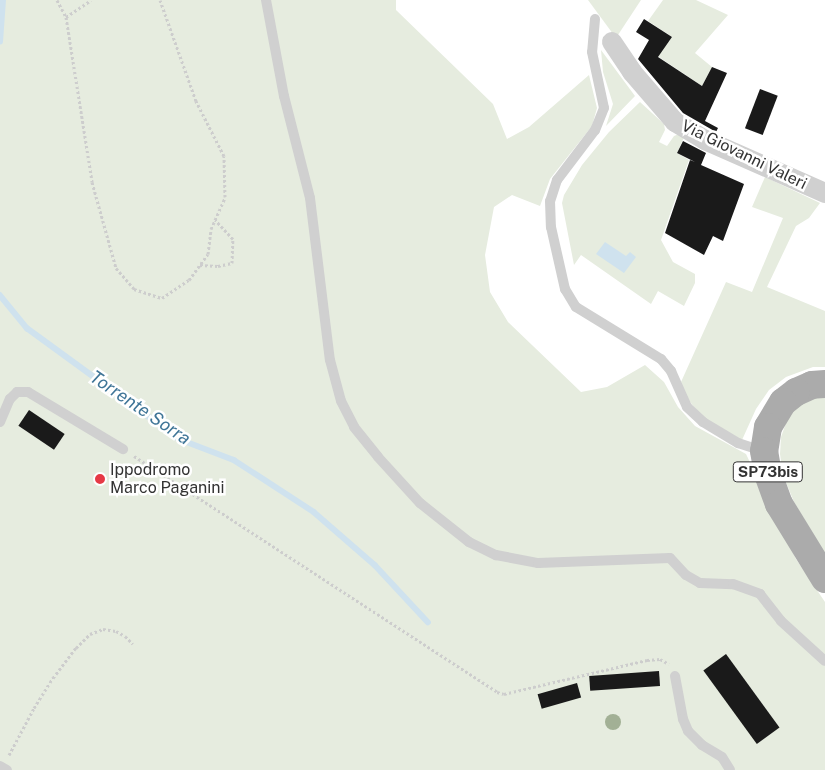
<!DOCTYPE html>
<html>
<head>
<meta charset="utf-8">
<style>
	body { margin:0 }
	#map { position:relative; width:825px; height:770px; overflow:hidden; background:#fff; font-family:"Public Sans",sans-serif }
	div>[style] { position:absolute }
	.green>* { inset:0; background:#e6ecdf }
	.water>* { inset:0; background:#cfe2ee }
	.stream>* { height:5.5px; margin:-2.75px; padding:0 2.75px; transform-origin:2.75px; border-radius:2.75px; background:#cfe2ee }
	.building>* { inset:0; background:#1a1a1a; transform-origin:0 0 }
	.path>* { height:3px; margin-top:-1.5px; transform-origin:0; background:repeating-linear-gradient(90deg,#cdcdcd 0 2.5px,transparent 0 5px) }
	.lane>* { height:10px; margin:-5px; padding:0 5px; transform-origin:5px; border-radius:5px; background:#d0d0d0 }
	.street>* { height:20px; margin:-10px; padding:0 10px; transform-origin:10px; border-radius:10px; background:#d0d0d0 }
	.primary>* { height:28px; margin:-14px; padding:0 14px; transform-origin:14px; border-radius:14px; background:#ababab }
	.trees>* { width:16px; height:16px; margin:-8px; border-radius:50%; background:#a2b095 }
	.dots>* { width:14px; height:14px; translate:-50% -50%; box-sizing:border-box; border:2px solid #fff; border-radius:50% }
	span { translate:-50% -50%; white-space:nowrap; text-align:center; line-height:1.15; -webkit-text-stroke:5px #fff; paint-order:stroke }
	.shield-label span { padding:1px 4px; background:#fff; border:1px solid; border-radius:4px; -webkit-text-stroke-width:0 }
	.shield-label { font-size:15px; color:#333; font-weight:700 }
	.street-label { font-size:16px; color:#333 }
	.poi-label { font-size:16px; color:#333 }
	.left { translate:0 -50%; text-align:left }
	.water-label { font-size:18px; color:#3f7597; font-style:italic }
</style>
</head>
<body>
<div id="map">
	<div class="green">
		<i style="clip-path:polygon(0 0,396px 0,396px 10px,493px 104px,507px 139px,529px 127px,589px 75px,597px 108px,592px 126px,550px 179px,540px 206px,512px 195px,494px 207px,485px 255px,490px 292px,508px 322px,581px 392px,607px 387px,645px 365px,664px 382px,678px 407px,695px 426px,746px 454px,796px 559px,825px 602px,825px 770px,0 770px)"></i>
		<i style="clip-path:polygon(588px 0,641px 0,616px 38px)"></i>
		<i style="clip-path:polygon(663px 0,696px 0,728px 15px,695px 53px,712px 67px,702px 86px,647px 49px,667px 44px,672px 37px,648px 21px)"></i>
		<i style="clip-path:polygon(601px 50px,635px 96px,606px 126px,613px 104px,603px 72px)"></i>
		<i style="clip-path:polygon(640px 102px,664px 124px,665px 130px,659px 142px,667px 146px,674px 136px,679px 134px,685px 135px,677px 153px,689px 160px,661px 240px,673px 262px,695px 274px,695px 283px,684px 306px,658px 291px,651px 304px,581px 255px,574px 265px,562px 203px,564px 195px,582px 165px,609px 132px)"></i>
		<i style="clip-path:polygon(765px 177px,820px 203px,809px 218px,796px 226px,767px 287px,825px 311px,825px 367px,813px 367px,786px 377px,769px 390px,756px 409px,742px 440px,702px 417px,686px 397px,681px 382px,726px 282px,752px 292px,783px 218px,752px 207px)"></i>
		<i style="clip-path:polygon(825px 394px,825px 554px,794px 502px,783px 475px,780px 454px,781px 437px,787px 420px,796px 408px,807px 400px)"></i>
	</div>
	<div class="water">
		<i style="clip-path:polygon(605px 242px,626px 256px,630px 252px,636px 257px,624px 273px,596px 254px)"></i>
	</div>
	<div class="stream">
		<i style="left:0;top:42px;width:42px;rotate:-85.9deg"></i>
		<i style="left:0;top:295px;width:43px;rotate:50.7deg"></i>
		<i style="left:27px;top:328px;width:188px;rotate:36.1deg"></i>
		<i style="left:179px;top:439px;width:59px;rotate:20.9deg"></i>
		<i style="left:234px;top:460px;width:95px;rotate:33deg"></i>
		<i style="left:314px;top:512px;width:81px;rotate:41deg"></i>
		<i style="left:375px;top:565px;width:78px;rotate:47.1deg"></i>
	</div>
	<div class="building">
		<i style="clip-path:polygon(644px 19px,672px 37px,658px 57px,702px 86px,712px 67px,727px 73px,705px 121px,718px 128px,716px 132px,683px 113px,638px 59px,649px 40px,636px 32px)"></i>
		<i style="left:760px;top:89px;width:19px;height:42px;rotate:21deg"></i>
		<i style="clip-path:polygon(683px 141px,706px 153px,701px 165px,744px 184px,723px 241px,713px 236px,704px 255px,665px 233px,690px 160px,695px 162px,677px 153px)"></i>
		<i style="left:29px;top:410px;width:43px;height:19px;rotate:34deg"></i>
		<i style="left:726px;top:654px;width:91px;height:28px;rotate:54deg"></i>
		<i style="left:659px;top:671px;width:15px;height:70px;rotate:86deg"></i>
		<i style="left:577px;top:683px;width:15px;height:41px;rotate:74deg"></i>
	</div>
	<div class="path">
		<i style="left:57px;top:0;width:19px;rotate:62deg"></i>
		<i style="left:66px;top:17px;width:167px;rotate:81deg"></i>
		<i style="left:92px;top:182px;width:89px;rotate:74.4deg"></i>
		<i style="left:116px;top:268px;width:28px;rotate:49deg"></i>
		<i style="left:134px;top:289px;width:29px;rotate:18deg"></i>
		<i style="left:162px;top:298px;width:32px;rotate:-34deg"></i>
		<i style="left:189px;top:280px;width:32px;rotate:-54deg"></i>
		<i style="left:208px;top:254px;width:25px;rotate:-83deg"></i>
		<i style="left:211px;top:229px;width:35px;rotate:-66deg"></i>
		<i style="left:225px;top:197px;width:41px;rotate:-91.4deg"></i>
		<i style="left:224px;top:156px;width:62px;rotate:-117deg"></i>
		<i style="left:196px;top:101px;width:107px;rotate:-109.6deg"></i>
		<i style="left:66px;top:17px;width:30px;rotate:-34deg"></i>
		<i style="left:200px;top:265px;width:18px;rotate:3deg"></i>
		<i style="left:218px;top:266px;width:14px;rotate:-12deg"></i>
		<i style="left:232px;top:263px;width:24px;rotate:-88deg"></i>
		<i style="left:233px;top:239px;width:26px;rotate:-133deg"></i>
		<i style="left:134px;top:456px;width:433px;rotate:33deg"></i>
		<i style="left:497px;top:692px;width:7px;rotate:16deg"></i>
		<i style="left:504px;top:694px;width:147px;rotate:-13.4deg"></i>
		<i style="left:647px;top:660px;width:13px;rotate:-4deg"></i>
		<i style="left:660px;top:659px;width:10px;rotate:29deg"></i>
		<i style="left:9px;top:755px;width:53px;rotate:-62deg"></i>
		<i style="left:34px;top:708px;width:36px;rotate:-58deg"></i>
		<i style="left:53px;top:678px;width:38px;rotate:-53deg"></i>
		<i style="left:76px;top:648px;width:20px;rotate:-45deg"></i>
		<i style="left:90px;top:634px;width:14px;rotate:-21deg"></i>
		<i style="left:103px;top:629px;width:13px;rotate:9deg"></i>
		<i style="left:116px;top:631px;width:10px;rotate:29deg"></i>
		<i style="left:125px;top:636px;width:11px;rotate:45deg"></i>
	</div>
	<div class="lane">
		<i style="left:266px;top:0;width:98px;rotate:79.4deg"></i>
		<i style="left:284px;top:96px;width:105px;rotate:75.7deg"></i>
		<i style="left:310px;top:198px;width:163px;rotate:83deg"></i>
		<i style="left:330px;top:360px;width:42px;rotate:75deg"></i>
		<i style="left:341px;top:401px;width:29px;rotate:63deg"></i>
		<i style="left:354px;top:427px;width:38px;rotate:51deg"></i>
		<i style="left:378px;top:457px;width:62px;rotate:47.6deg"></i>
		<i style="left:420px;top:503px;width:63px;rotate:38.5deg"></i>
		<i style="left:469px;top:542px;width:30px;rotate:26deg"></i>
		<i style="left:496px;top:555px;width:43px;rotate:10.8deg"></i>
		<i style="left:538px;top:563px;width:132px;rotate:-2.2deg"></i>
		<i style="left:670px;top:558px;width:23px;rotate:47deg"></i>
		<i style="left:686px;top:575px;width:16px;rotate:30deg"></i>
		<i style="left:700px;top:583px;width:33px;rotate:2deg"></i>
		<i style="left:733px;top:584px;width:29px;rotate:20deg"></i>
		<i style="left:760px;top:594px;width:34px;rotate:52deg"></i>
		<i style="left:781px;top:621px;width:59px;rotate:42.3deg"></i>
		<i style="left:595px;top:19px;width:33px;rotate:95deg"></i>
		<i style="left:592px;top:52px;width:57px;rotate:77.9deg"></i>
		<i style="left:604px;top:108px;width:24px;rotate:112deg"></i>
		<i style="left:595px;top:130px;width:63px;rotate:127.2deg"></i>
		<i style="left:557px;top:180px;width:22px;rotate:108deg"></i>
		<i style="left:550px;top:201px;width:26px;rotate:88deg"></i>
		<i style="left:551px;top:227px;width:64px;rotate:77.3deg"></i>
		<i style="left:565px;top:289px;width:21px;rotate:59deg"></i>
		<i style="left:576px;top:307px;width:100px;rotate:31.5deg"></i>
		<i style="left:661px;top:359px;width:16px;rotate:50deg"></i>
		<i style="left:671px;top:371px;width:39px;rotate:66deg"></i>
		<i style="left:687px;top:407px;width:22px;rotate:43deg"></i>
		<i style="left:703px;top:422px;width:41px;rotate:31deg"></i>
		<i style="left:738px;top:443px;width:26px;rotate:18deg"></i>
		<i style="left:0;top:422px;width:25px;rotate:-67deg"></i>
		<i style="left:10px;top:399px;width:10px;rotate:-45deg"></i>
		<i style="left:17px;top:392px;width:11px"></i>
		<i style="left:28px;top:392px;width:111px;rotate:31deg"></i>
		<i style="left:675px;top:676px;width:44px;rotate:79.5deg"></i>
		<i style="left:683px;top:719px;width:13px;rotate:67deg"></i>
		<i style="left:688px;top:731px;width:20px;rotate:45deg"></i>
		<i style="left:702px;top:745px;width:23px;rotate:31deg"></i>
		<i style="left:722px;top:757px;width:15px;rotate:58deg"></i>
		<i style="left:0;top:766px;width:8px;rotate:30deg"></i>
	</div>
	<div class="street">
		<i style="left:612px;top:42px;width:36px;rotate:56deg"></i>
		<i style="left:632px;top:72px;width:66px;rotate:49.3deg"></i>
		<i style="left:675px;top:122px;width:35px;rotate:31deg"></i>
		<i style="left:705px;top:140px;width:131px;rotate:23.8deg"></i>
	</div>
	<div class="primary">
		<i style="left:825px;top:384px;width:13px;rotate:176deg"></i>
		<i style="left:812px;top:385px;width:17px;rotate:156deg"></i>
		<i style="left:796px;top:392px;width:16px;rotate:142deg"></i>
		<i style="left:783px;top:402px;width:29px;rotate:121deg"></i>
		<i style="left:768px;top:427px;width:24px;rotate:99deg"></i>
		<i style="left:764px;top:451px;width:23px;rotate:80deg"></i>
		<i style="left:768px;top:474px;width:32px;rotate:70deg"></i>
		<i style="left:779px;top:504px;width:88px;rotate:58.5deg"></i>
	</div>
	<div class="trees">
		<i style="left:613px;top:722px"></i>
	</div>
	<div class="dots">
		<i style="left:100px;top:479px;background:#e63946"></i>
	</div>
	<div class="shield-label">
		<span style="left:768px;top:472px">SP73bis</span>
	</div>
	<div class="street-label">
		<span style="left:744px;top:155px;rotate:26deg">Via Giovanni Valeri</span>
	</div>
	<div class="poi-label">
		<span class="left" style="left:110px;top:479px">Ippodromo<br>Marco Paganini</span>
	</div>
	<div class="water-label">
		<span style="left:140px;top:408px;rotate:34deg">Torrente Sorra</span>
	</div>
</div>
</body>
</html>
